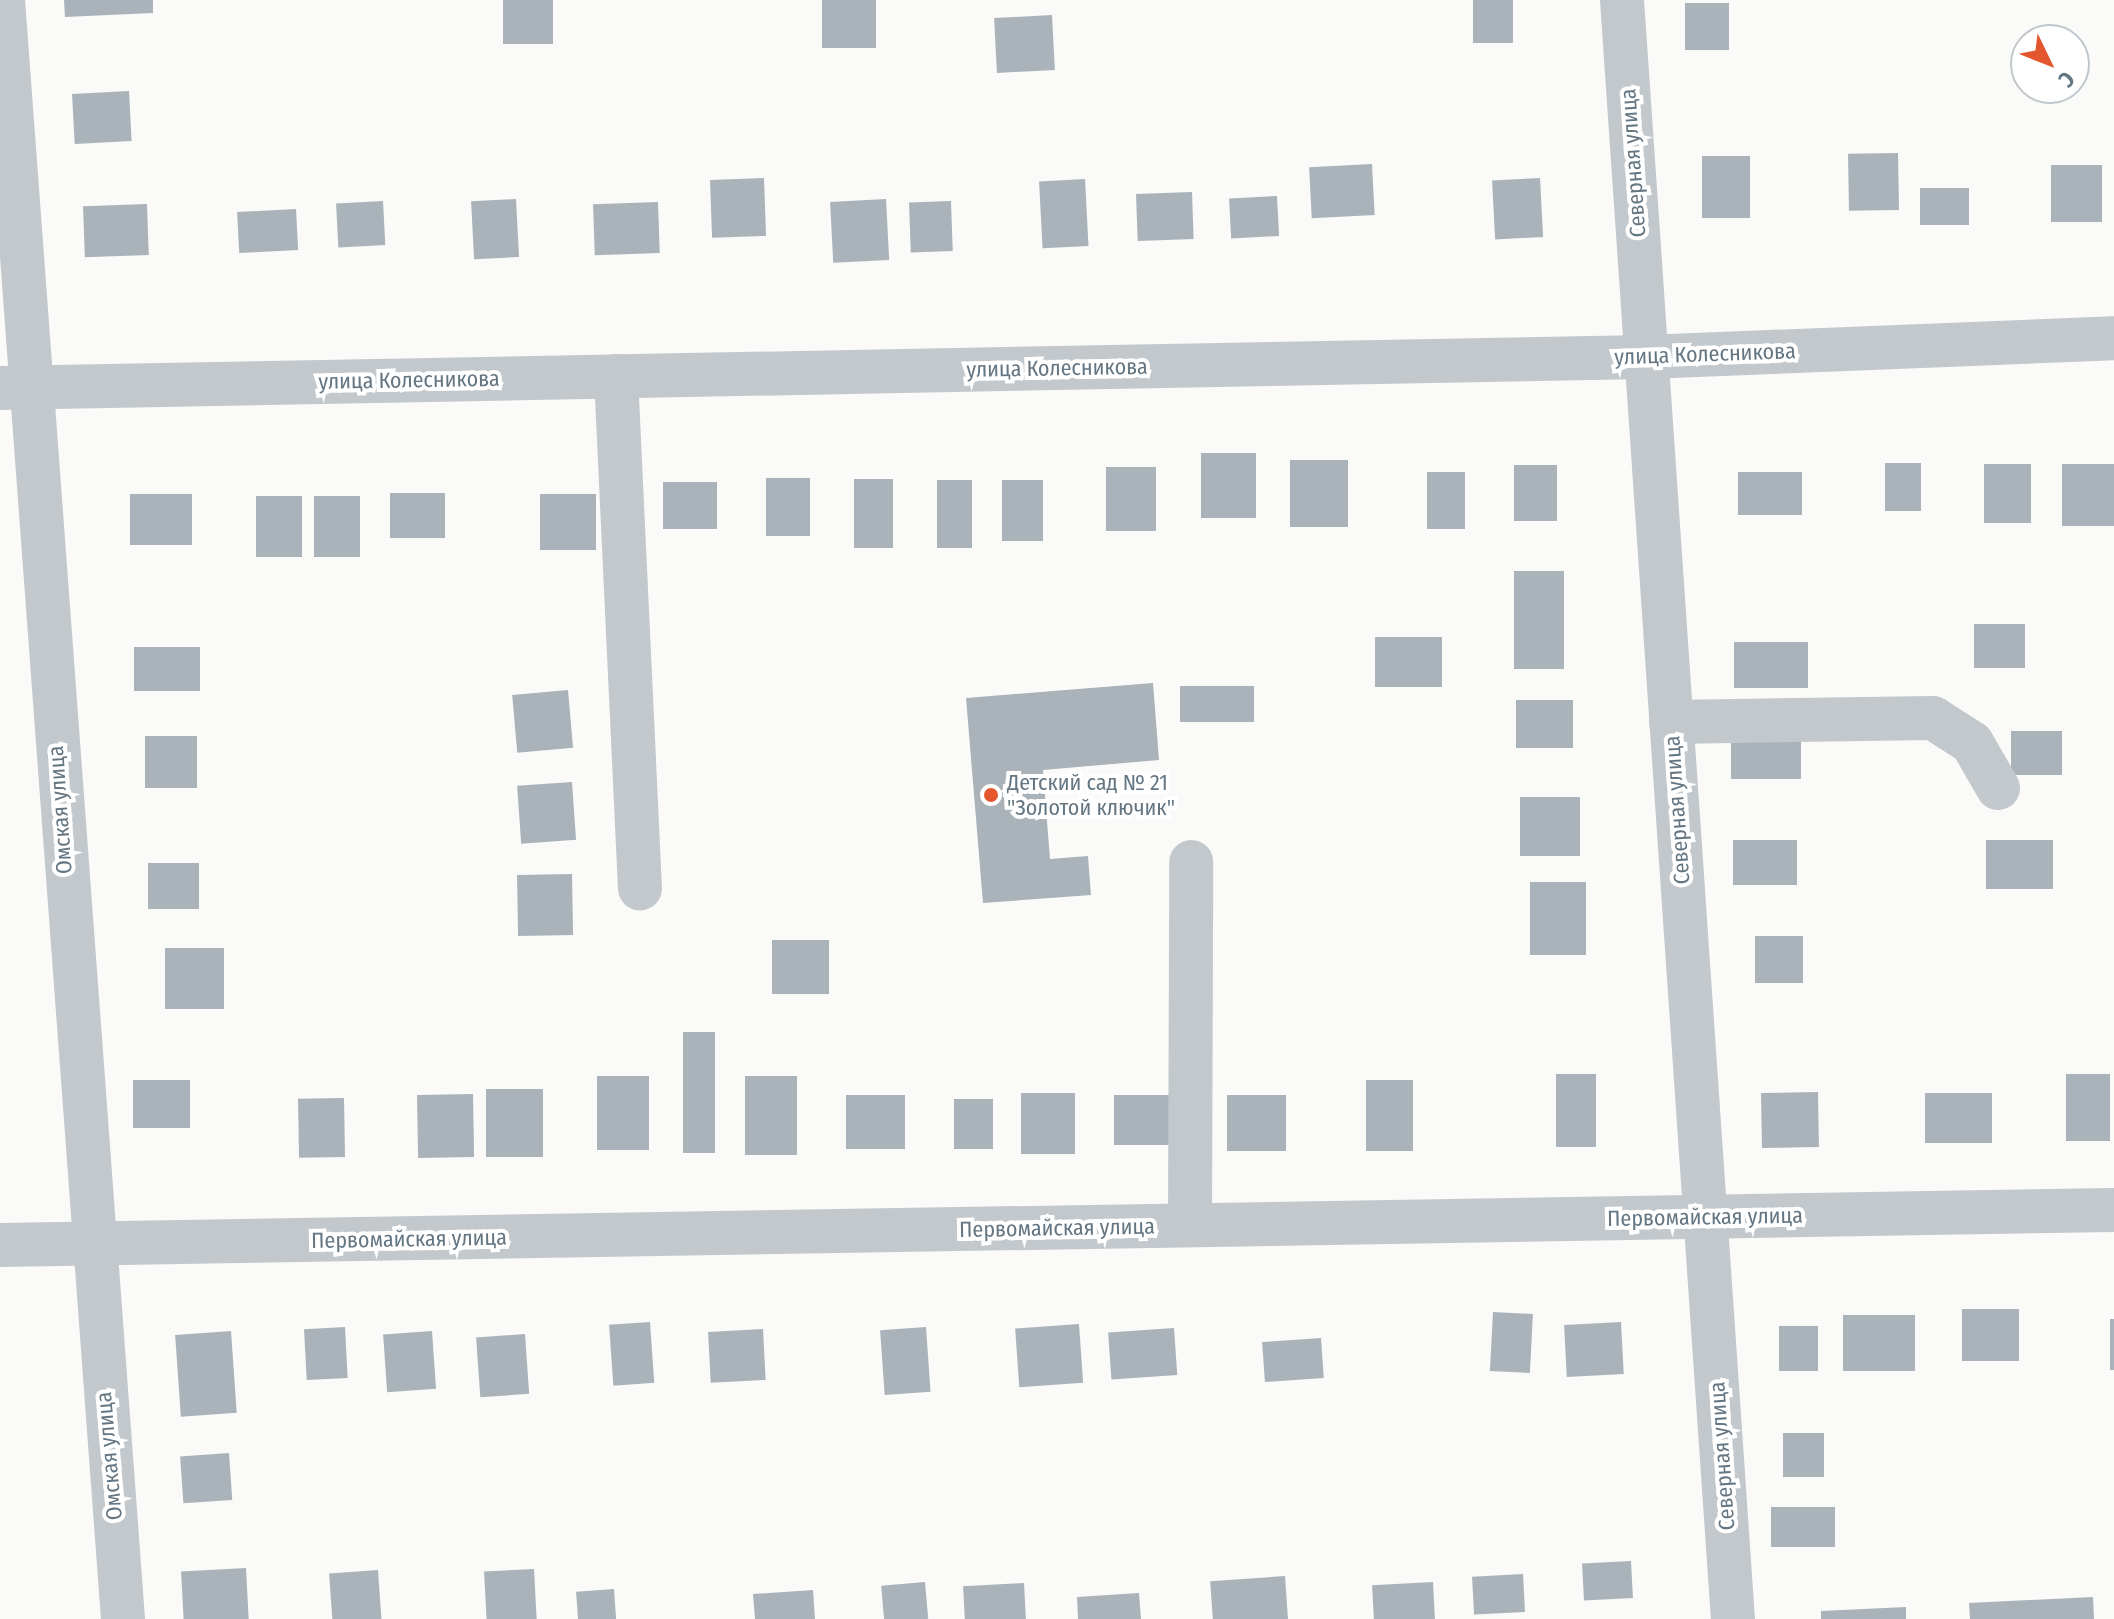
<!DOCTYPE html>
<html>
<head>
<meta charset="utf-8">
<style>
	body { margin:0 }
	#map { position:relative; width:2114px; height:1619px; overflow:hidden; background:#fafaf8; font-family:"Fira Sans Condensed",sans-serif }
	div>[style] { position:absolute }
	.building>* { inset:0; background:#aab3b9; transform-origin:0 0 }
	.minor>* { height:44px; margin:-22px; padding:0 22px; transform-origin:22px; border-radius:22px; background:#c3c8cc }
	.dots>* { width:22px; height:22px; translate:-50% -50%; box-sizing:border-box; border:4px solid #fff; border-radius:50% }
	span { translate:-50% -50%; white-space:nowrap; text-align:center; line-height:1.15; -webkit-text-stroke:8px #fff; paint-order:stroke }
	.street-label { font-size:22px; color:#657683 }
	.poi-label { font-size:22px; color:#657683 }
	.left { translate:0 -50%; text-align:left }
	.north { position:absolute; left:2010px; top:24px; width:80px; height:80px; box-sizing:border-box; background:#fff; border:2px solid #c1c8cd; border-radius:50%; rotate:133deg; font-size:22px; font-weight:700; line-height:32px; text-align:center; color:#657683 }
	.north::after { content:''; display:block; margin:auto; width:28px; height:36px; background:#e4572e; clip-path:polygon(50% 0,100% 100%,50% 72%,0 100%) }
</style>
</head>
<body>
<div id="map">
	<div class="building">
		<i style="clip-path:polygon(64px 0,153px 0,153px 13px,65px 17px)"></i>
		<i style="left:503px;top:0;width:50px;height:44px"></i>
		<i style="left:822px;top:0;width:54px;height:48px"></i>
		<i style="left:1473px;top:0;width:40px;height:43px"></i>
		<i style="left:1685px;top:3px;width:44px;height:47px"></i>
		<i style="left:1052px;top:15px;width:55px;height:58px;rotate:87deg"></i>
		<i style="left:129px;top:91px;width:50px;height:57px;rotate:87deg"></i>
		<i style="left:1898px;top:153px;width:57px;height:50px;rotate:89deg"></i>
		<i style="left:1702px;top:156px;width:48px;height:62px"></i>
		<i style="left:1372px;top:164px;width:51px;height:63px;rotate:87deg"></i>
		<i style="left:2051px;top:165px;width:51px;height:57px"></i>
		<i style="left:764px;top:178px;width:58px;height:54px;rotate:88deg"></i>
		<i style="left:1540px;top:178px;width:59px;height:48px;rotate:87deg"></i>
		<i style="left:1085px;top:179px;width:67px;height:46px;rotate:87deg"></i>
		<i style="left:1969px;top:188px;width:37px;height:49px;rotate:90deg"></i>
		<i style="left:1192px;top:192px;width:47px;height:56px;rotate:88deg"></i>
		<i style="left:1277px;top:196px;width:40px;height:48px;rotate:87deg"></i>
		<i style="left:516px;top:199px;width:58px;height:45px;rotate:87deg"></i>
		<i style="left:886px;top:199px;width:61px;height:56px;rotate:87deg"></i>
		<i style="left:383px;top:201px;width:44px;height:47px;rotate:87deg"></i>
		<i style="left:951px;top:201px;width:50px;height:42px;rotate:88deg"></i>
		<i style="left:658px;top:202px;width:51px;height:65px;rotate:88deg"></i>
		<i style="left:147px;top:204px;width:51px;height:64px;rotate:88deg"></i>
		<i style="left:296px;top:209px;width:41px;height:59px;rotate:87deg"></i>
		<i style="left:1201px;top:453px;width:55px;height:65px"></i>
		<i style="left:1290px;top:460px;width:58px;height:67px"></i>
		<i style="left:1885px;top:463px;width:36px;height:48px"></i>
		<i style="left:1984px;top:464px;width:47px;height:59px"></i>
		<i style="left:2062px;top:464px;width:52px;height:62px"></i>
		<i style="left:1514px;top:465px;width:43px;height:56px"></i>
		<i style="left:1106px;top:467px;width:50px;height:64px"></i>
		<i style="left:1427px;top:472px;width:38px;height:57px"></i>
		<i style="left:1802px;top:472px;width:43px;height:64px;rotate:90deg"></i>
		<i style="left:766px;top:478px;width:44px;height:58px"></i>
		<i style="left:854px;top:479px;width:39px;height:69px"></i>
		<i style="left:937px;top:480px;width:35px;height:68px"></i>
		<i style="left:1002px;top:480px;width:41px;height:61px"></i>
		<i style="left:663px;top:482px;width:54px;height:47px"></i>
		<i style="left:390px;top:493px;width:55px;height:45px"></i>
		<i style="left:130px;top:494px;width:62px;height:51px"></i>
		<i style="left:540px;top:494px;width:56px;height:56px"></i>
		<i style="left:256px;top:496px;width:46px;height:61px"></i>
		<i style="left:314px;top:496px;width:46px;height:61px"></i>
		<i style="left:1564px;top:571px;width:98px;height:50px;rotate:90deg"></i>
		<i style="left:1974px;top:624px;width:51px;height:44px"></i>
		<i style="left:1442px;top:637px;width:50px;height:67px;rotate:90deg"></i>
		<i style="left:1734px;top:642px;width:74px;height:46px"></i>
		<i style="left:134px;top:647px;width:66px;height:44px"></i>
		<i style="clip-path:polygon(1153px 683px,1159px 760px,1043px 770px,1050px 859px,1088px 856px,1091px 895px,983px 903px,966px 698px)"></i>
		<i style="left:1254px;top:686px;width:36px;height:74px;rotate:90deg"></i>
		<i style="left:568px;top:690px;width:58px;height:56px;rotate:85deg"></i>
		<i style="left:1516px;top:700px;width:57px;height:48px"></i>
		<i style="left:2011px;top:731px;width:51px;height:44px"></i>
		<i style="left:1731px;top:732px;width:70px;height:47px"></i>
		<i style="left:145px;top:736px;width:52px;height:52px"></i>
		<i style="left:572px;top:782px;width:58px;height:55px;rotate:86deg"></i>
		<i style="left:1580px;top:797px;width:59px;height:60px;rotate:90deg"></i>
		<i style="left:1733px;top:840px;width:64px;height:45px"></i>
		<i style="left:1986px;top:840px;width:67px;height:49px"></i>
		<i style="left:148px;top:863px;width:51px;height:46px"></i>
		<i style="left:572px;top:874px;width:61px;height:55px;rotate:89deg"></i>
		<i style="left:1530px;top:882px;width:56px;height:73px"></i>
		<i style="left:1755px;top:936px;width:48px;height:47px"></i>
		<i style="left:772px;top:940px;width:57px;height:54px"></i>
		<i style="left:224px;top:948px;width:61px;height:59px;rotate:90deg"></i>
		<i style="left:683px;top:1032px;width:32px;height:121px"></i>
		<i style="left:1556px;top:1074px;width:40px;height:73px"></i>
		<i style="left:2066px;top:1074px;width:44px;height:67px"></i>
		<i style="left:597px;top:1076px;width:52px;height:74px"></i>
		<i style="left:745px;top:1076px;width:52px;height:79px"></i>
		<i style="left:190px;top:1080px;width:48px;height:57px;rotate:90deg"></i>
		<i style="left:1366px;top:1080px;width:47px;height:71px"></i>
		<i style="left:543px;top:1089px;width:68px;height:57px;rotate:90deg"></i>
		<i style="left:1818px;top:1092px;width:55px;height:57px;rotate:89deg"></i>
		<i style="left:1021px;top:1093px;width:54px;height:61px"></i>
		<i style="left:1925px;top:1093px;width:67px;height:50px"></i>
		<i style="left:473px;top:1094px;width:63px;height:56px;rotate:89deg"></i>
		<i style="left:846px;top:1095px;width:59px;height:54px"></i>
		<i style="left:1114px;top:1095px;width:59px;height:50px"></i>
		<i style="left:1227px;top:1095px;width:59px;height:56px"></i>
		<i style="left:344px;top:1098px;width:59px;height:46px;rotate:89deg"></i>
		<i style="left:954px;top:1099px;width:39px;height:50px"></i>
		<i style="left:2019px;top:1309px;width:52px;height:57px;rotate:90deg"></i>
		<i style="left:1493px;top:1312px;width:40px;height:59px;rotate:3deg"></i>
		<i style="left:1843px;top:1315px;width:72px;height:56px"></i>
		<i style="left:2110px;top:1319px;width:4px;height:51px"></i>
		<i style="left:650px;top:1322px;width:61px;height:41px;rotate:86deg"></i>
		<i style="left:1621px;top:1322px;width:52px;height:57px;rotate:87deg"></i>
		<i style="left:1079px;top:1324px;width:59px;height:64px;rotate:86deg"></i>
		<i style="left:1779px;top:1326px;width:39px;height:45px"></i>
		<i style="left:345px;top:1327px;width:51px;height:41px;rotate:87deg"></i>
		<i style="left:926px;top:1327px;width:65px;height:46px;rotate:86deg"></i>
		<i style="left:1174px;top:1328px;width:47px;height:66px;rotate:86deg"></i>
		<i style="left:763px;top:1329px;width:51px;height:55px;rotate:87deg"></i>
		<i style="left:231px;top:1331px;width:82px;height:56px;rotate:86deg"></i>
		<i style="left:432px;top:1331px;width:58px;height:49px;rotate:86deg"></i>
		<i style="left:525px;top:1334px;width:60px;height:49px;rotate:86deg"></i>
		<i style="left:1321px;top:1338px;width:40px;height:59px;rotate:86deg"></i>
		<i style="left:1783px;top:1433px;width:41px;height:44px"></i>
		<i style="left:229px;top:1453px;width:47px;height:49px;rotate:86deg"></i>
		<i style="left:1771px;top:1507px;width:64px;height:40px"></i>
		<i style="left:1631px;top:1561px;width:37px;height:49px;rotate:87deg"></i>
		<i style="left:246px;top:1568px;width:51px;height:65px;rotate:87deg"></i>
		<i style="left:534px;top:1569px;width:50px;height:50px;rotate:87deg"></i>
		<i style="left:378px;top:1570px;width:49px;height:49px;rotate:86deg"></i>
		<i style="left:1523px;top:1574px;width:38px;height:51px;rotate:87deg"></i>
		<i style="left:1285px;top:1576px;width:43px;height:75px;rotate:86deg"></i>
		<i style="left:925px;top:1582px;width:37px;height:44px;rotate:85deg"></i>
		<i style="left:1433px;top:1582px;width:37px;height:61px;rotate:87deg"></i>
		<i style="left:1024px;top:1583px;width:36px;height:61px;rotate:87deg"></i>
		<i style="left:614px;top:1589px;width:30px;height:38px;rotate:86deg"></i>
		<i style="clip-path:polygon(813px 1590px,815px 1619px,755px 1619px,753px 1594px)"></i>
		<i style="clip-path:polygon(1139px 1593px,1141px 1619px,1078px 1619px,1077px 1597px)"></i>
		<i style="clip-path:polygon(2093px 1597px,2094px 1619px,1970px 1619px,1969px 1603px)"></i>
		<i style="clip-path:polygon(1906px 1607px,1906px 1619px,1821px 1619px,1821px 1611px)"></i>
	</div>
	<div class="minor">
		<i style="left:3px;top:0;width:1623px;rotate:85.76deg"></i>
		<i style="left:1622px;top:0;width:1623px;rotate:86.08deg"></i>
		<i style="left:616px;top:376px;width:513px;rotate:87.32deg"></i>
		<i style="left:0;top:388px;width:1646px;rotate:-1.08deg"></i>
		<i style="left:1646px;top:357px;width:468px;rotate:-2.3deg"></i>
		<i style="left:1671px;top:722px;width:262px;rotate:-0.9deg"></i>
		<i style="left:1933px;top:718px;width:46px;rotate:32.7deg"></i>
		<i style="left:1972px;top:743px;width:52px;rotate:60deg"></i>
		<i style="left:1190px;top:1225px;width:363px;rotate:-89.8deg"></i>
		<i style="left:0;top:1245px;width:2114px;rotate:-0.95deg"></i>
	</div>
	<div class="dots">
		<i style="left:991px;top:795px;background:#e4572e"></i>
	</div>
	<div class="street-label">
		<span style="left:1633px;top:163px;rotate:-94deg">Северная улица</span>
		<span style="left:1705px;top:354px;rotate:-2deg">улица Колесникова</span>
		<span style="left:1057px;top:368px;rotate:-1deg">улица Колесникова</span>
		<span style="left:409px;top:380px;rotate:-1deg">улица Колесникова</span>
		<span style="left:60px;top:810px;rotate:-94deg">Омская улица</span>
		<span style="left:1677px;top:810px;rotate:-94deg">Северная улица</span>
		<span style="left:1705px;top:1217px;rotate:-1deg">Первомайская улица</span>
		<span style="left:1057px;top:1228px;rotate:-1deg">Первомайская улица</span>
		<span style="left:409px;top:1239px;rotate:-1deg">Первомайская улица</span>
		<span style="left:109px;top:1456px;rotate:-95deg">Омская улица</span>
		<span style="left:1722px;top:1456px;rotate:-94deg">Северная улица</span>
	</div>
	<div class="poi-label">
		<span class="left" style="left:1007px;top:795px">Детский сад № 21<br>"Золотой ключик"</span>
	</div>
	<div class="north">С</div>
</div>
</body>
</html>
